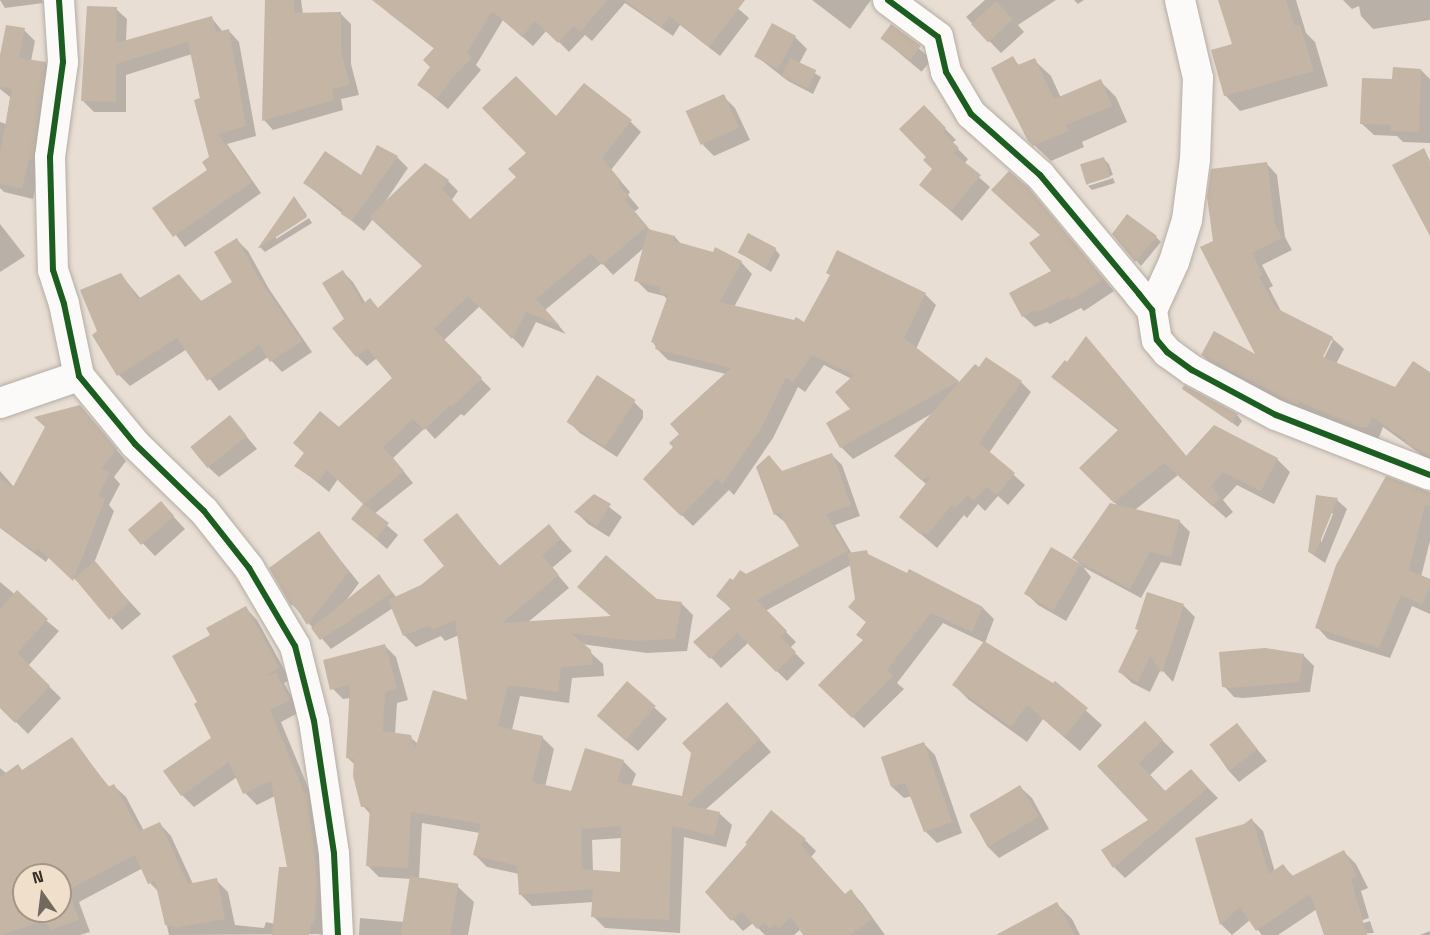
<!DOCTYPE html>
<html>
<head>
<meta charset="utf-8">
<style>
	body { margin:0 }
	#map { position:relative; width:1430px; height:935px; overflow:hidden; background:#e8ded3; font-family:"Space Grotesk",sans-serif }
	div>[style] { position:absolute }
	.shadow>* { inset:0; background:#0003; transform-origin:0 0 }
	.building>* { inset:0; background:#c4b5a4; transform-origin:0 0 }
	.roads { filter:drop-shadow(0 0 2px #b4ada5) drop-shadow(0 0 2px #b4ada5) }
	.street>* { height:30px; margin:-15px; padding:0 15px; transform-origin:15px; border-radius:15px; background:#fcfaf8 }
	.cycleway>* { height:6px; margin:-3px; padding:0 3px; transform-origin:3px; border-radius:3px; background:#1b5e20 }
	span { translate:-50% -50%; white-space:nowrap; text-align:center; line-height:1.15; -webkit-text-stroke:4.5px #f0dfcb; paint-order:stroke }
	.north { position:absolute; left:12px; top:863px; width:60px; height:60px; box-sizing:border-box; background:#f0dfcb; border:2px solid #a49788; border-radius:50%; rotate:346deg; font-size:16px; font-weight:700; line-height:24px; text-align:center; color:#322c24 }
	.north::after { content:''; display:block; margin:auto; width:21px; height:27px; background:#726a61; clip-path:polygon(50% 0,100% 100%,50% 72%,0 100%) }
</style>
</head>
<body>
<div id="map">
	<div class="shadow">
		<i style="clip-path:polygon(0 0,42px 0,43px 3px,5px 8px)"></i>
		<i style="clip-path:polygon(266px 0,301px 0,303px 14px,341px 14px,351px 24px,351px 64px,359px 95px,341px 99px,343px 110px,273px 130px,264px 120px)"></i>
		<i style="clip-path:polygon(385px 0,728px 0,749px 18px,720px 56px,680px 25px,673px 36px,625px 3px,592px 41px,585px 35px,569px 52px,547px 30px,533px 46px,503px 20px,476px 65px,481px 70px,448px 109px,419px 85px,432px 67px,435px 49px,391px 15px,380px 5px)"></i>
		<i style="clip-path:polygon(812px 0,871px 0,850px 29px)"></i>
		<i style="clip-path:polygon(985px 0,1056px 0,1018px 25px,1024px 32px,1001px 53px,966px 17px)"></i>
		<i style="clip-path:polygon(1074px 0,1084px 0,1078px 4px)"></i>
		<i style="clip-path:polygon(1231px 0,1296px 0,1306px 33px,1315px 42px,1328px 86px,1240px 111px,1225px 95px,1234px 45px)"></i>
		<i style="clip-path:polygon(1343px 0,1430px 0,1430px 20px,1373px 29px,1361px 16px,1359px 6px,1352px 9px)"></i>
		<i style="clip-path:polygon(116px 9px,127px 19px,126px 41px,211px 17px,223px 32px,229px 31px,239px 42px,256px 136px,227px 144px,261px 193px,185px 247px,155px 208px,210px 170px,211px 157px,192px 54px,126px 75px,126px 112px,94px 112px,83px 101px)"></i>
		<i style="left:892px;top:26px;width:52px;height:16px;rotate:40deg"></i>
		<i style="clip-path:polygon(24px 30px,35px 41px,31px 61px,45px 63px,56px 74px,33px 199px,4px 192px,0 188px,0 122px,6px 124px,10px 97px,0 89px,0 64px)"></i>
		<i style="clip-path:polygon(795px 37px,807px 49px,799px 64px,821px 77px,813px 94px,788px 81px,756px 56px)"></i>
		<i style="clip-path:polygon(1012px 58px,1020px 66px,1034px 60px,1051px 76px,1061px 98px,1100px 81px,1116px 97px,1127px 122px,1082px 142px,1084px 147px,1051px 161px,1029px 140px)"></i>
		<i style="clip-path:polygon(1421px 70px,1430px 79px,1430px 143px,1403px 142px,1397px 136px,1374px 135px,1362px 124px,1394px 81px)"></i>
		<i style="clip-path:polygon(723px 96px,735px 108px,750px 140px,714px 156px,703px 145px)"></i>
		<i style="clip-path:polygon(924px 107px,956px 140px,952px 143px,968px 159px,964px 164px,990px 187px,962px 221px,921px 185px,934px 169px,928px 157px)"></i>
		<i style="clip-path:polygon(556px 119px,631px 122px,641px 132px,611px 170px,630px 192px,628px 195px,639px 208px,634px 212px,651px 231px,675px 237px,682px 245px,741px 262px,752px 274px,734px 307px,804px 324px,925px 294px,936px 305px,916px 349px,960px 383px,980px 369px,1021px 382px,1031px 392px,989px 453px,1025px 485px,1008px 505px,998px 496px,985px 511px,978px 504px,967px 518px,964px 515px,937px 548px,901px 517px,927px 485px,896px 456px,933px 413px,853px 459px,841px 447px,853px 409px,852px 379px,824px 365px,805px 392px,798px 387px,773px 438px,734px 495px,729px 490px,693px 526px,645px 479px,675px 447px,681px 434px,726px 374px,668px 360px,657px 349px,653px 342px,668px 300px,664px 296px,648px 292px,636px 280px,645px 247px,613px 275px,602px 263px,545px 310px,566px 334px,536px 322px,523px 348px,480px 306px,443px 341px,491px 389px,464px 416px,461px 414px,435px 439px,425px 428px,393px 458px,413px 483px,374px 514px,398px 535px,387px 549px,353px 519px,364px 504px,338px 479px,329px 492px,296px 465px,394px 378px,377px 358px,367px 366px,357px 356px,343px 272px,353px 282px,366px 304px,379px 309px,424px 266px,373px 219px,364px 231px,305px 183px,362px 177px,397px 157px,408px 168px,385px 202px,448px 181px,458px 191px,451px 201px,470px 221px,518px 177px,528px 153px)"></i>
		<i style="clip-path:polygon(1104px 159px,1109px 164px,1113px 175px,1088px 183px,1088px 185px,1087px 184px)"></i>
		<i style="clip-path:polygon(evenodd,1266px 163px,1277px 175px,1285px 237px,1292px 250px,1262px 265px,1273px 286px,1269px 288px,1282px 313px,1332px 338px,1344px 349px,1336px 364px,1396px 389px,1430px 374px,1430px 461px,1383px 427px,1378px 440px,1296px 410px,1214px 366px,1202px 355px,1258px 357px,1215px 241px,1266px 163px,1330px 340px,1333px 340px,1321px 364px,1318px 363px,1330px 340px)"></i>
		<i style="clip-path:polygon(1113px 178px,1115px 183px,1092px 190px,1088px 186px)"></i>
		<i style="clip-path:polygon(295px 198px,307px 215px,276px 235px,276px 239px,309px 218px,312px 223px,265px 252px,260px 247px)"></i>
		<i style="clip-path:polygon(1039px 201px,1114px 291px,1084px 311px,1081px 308px,1050px 324px,1047px 322px,1035px 327px,1023px 316px,1053px 272px)"></i>
		<i style="clip-path:polygon(0 224px,25px 256px,0 272px)"></i>
		<i style="clip-path:polygon(1113px 234px,1156px 237px,1161px 242px,1141px 266px)"></i>
		<i style="clip-path:polygon(237px 240px,248px 251px,269px 289px,312px 352px,282px 372px,268px 357px,219px 391px,187px 349px,130px 386px,119px 375px,99px 332px,121px 275px,141px 299px,179px 276px,202px 302px,234px 282px)"></i>
		<i style="clip-path:polygon(775px 249px,780px 255px,771px 272px,740px 253px)"></i>
		<i style="clip-path:polygon(1087px 338px,1187px 457px,1277px 459px,1290px 472px,1274px 504px,1237px 485px,1223px 500px,1233px 512px,1226px 518px,1178px 475px,1135px 510px,1179px 521px,1190px 532px,1181px 566px,1161px 562px,1141px 598px,1083px 567px,1091px 577px,1066px 621px,1038px 605px,1026px 593px,1051px 549px,1082px 566px,1074px 558px,1119px 507px,1081px 468px,1119px 431px,1053px 377px,1068px 364px)"></i>
		<i style="clip-path:polygon(1184px 388px,1237px 415px,1242px 421px,1238px 427px)"></i>
		<i style="clip-path:polygon(631px 399px,643px 411px,643px 418px,617px 457px,580px 433px,568px 421px)"></i>
		<i style="clip-path:polygon(80px 406px,126px 461px,114px 477px,120px 484px,109px 505px,114px 511px,94px 563px,141px 614px,122px 630px,85px 588px,49px 557px,46px 562px,0 528px,0 471px,14px 487px)"></i>
		<i style="clip-path:polygon(230px 417px,257px 449px,219px 477px,207px 466px)"></i>
		<i style="clip-path:polygon(832px 455px,842px 465px,860px 516px,835px 525px,852px 554px,866px 552px,872px 558px,907px 575px,909px 571px,983px 608px,994px 619px,985px 643px,943px 623px,897px 683px,904px 689px,864px 728px,820px 685px,864px 641px,867px 623px,850px 607px,857px 599px,851px 565px,765px 611px,796px 642px,790px 648px,805px 663px,787px 681px,748px 643px,721px 668px,696px 642px,731px 609px,718px 596px,733px 582px,801px 546px,787px 524px,775px 514px,769px 457px,783px 472px)"></i>
		<i style="clip-path:polygon(1430px 493px,1430px 541px,1421px 577px,1430px 581px,1430px 614px,1412px 606px,1390px 658px,1328px 639px,1317px 627px)"></i>
		<i style="clip-path:polygon(595px 496px,622px 517px,609px 537px,588px 524px,576px 512px)"></i>
		<i style="clip-path:polygon(evenodd,1317px 497px,1337px 500px,1347px 509px,1325px 563px,1309px 552px,1317px 497px,1331px 512px,1333px 514px,1321px 543px,1321px 536px,1331px 512px)"></i>
		<i style="clip-path:polygon(172px 515px,185px 529px,155px 556px,131px 531px)"></i>
		<i style="clip-path:polygon(evenodd,457px 515px,500px 566px,549px 526px,572px 551px,552px 568px,569px 588px,527px 623px,612px 617px,579px 587px,681px 603px,693px 615px,687px 651px,647px 653px,581px 644px,603px 664px,604px 676px,572px 678px,569px 703px,520px 696px,512px 730px,542px 737px,554px 749px,545px 787px,572px 793px,586px 750px,624px 762px,636px 774px,631px 787px,683px 798px,739px 716px,771px 752px,705px 810px,720px 814px,732px 825px,726px 847px,684px 837px,680px 933px,605px 928px,593px 916px,594px 902px,532px 906px,520px 894px,519px 874px,487px 867px,475px 855px,480px 833px,422px 823px,419px 879px,457px 886px,474px 902px,468px 935px,359px 935px,360px 918px,404px 922px,411px 879px,379px 877px,367px 865px,371px 815px,363px 806px,355px 765px,348px 758px,351px 698px,343px 699px,331px 687px,384px 645px,396px 657px,408px 700px,397px 703px,395px 734px,410px 737px,418px 744px,468px 702px,459px 635px,445px 641px,441px 636px,416px 647px,404px 635px,393px 608px,331px 649px,293px 605px,321px 536px,359px 583px,345px 602px,379px 576px,397px 598px,422px 586px,446px 566px,457px 515px,622px 838px,621px 873px,593px 871px,592px 840px,622px 838px)"></i>
		<i style="clip-path:polygon(0 582px,59px 631px,28px 666px,61px 698px,28px 734px,0 706px)"></i>
		<i style="clip-path:polygon(1148px 594px,1184px 606px,1195px 617px,1173px 682px,1161px 669px,1150px 692px,1132px 683px,1120px 672px,1139px 631px)"></i>
		<i style="clip-path:polygon(evenodd,246px 608px,257px 620px,290px 680px,284px 683px,300px 712px,281px 722px,314px 802px,319px 807px,326px 934px,169px 935px,159px 892px,150px 883px,143px 868px,79px 902px,90px 932px,80px 935px,0 935px,0 768px,7px 774px,18px 766px,23px 771px,71px 739px,110px 788px,114px 786px,126px 797px,144px 831px,160px 824px,171px 836px,193px 884px,216px 880px,228px 892px,235px 925px,264px 928px,266px 922px,275px 924px,288px 869px,275px 796px,257px 805px,245px 793px,237px 777px,194px 807px,182px 795px,212px 738px,199px 703px,212px 636px,246px 608px,24px 875px,60px 875px,60px 911px,24px 911px,24px 875px)"></i>
		<i style="clip-path:polygon(1303px 655px,1314px 666px,1310px 692px,1243px 698px,1234px 697px,1224px 686px)"></i>
		<i style="clip-path:polygon(1055px 683px,1102px 725px,1080px 751px,1043px 719px,1027px 742px,969px 700px,954px 685px,1053px 685px)"></i>
		<i style="clip-path:polygon(628px 684px,667px 719px,638px 751px,610px 727px)"></i>
		<i style="clip-path:polygon(1145px 723px,1174px 752px,1150px 775px,1166px 792px,1191px 771px,1218px 798px,1125px 878px,1114px 867px,1151px 821px,1099px 766px)"></i>
		<i style="clip-path:polygon(1237px 725px,1267px 761px,1239px 782px,1228px 770px,1211px 745px)"></i>
		<i style="clip-path:polygon(924px 744px,935px 755px,962px 833px,937px 843px,926px 832px,912px 796px,904px 798px,892px 787px)"></i>
		<i style="clip-path:polygon(1020px 787px,1032px 798px,1049px 829px,999px 858px,987px 846px,970px 814px)"></i>
		<i style="clip-path:polygon(1252px 820px,1263px 831px,1275px 872px,1283px 866px,1294px 877px,1344px 852px,1356px 864px,1368px 888px,1361px 891px,1369px 918px,1330px 931px,1330px 934px,1370px 921px,1374px 933px,1326px 935px,1317px 909px,1278px 935px,1262px 935px,1250px 920px,1232px 935px,1221px 924px,1245px 825px)"></i>
		<i style="clip-path:polygon(805px 840px,816px 851px,811px 857px,845px 895px,851px 891px,862px 903px,885px 935px,805px 935px,801px 929px,794px 935px,765px 935px,753px 923px,743px 931px,707px 892px)"></i>
		<i style="clip-path:polygon(1057px 904px,1072px 919px,1080px 935px,999px 935px)"></i>
		<i style="clip-path:polygon(1430px 931px,1430px 935px,1420px 935px)"></i>
	</div>
	<div class="building">
		<i style="clip-path:polygon(265px 0,294px 0,294px 13px,341px 12px,341px 52px,350px 85px,332px 89px,334px 100px,262px 121px)"></i>
		<i style="clip-path:polygon(372px 0,608px 0,580px 32px,574px 26px,558px 43px,535px 21px,522px 37px,492px 11px,467px 53px,472px 58px,452px 78px,437px 99px,417px 85px,430px 67px,423px 60px,434px 48px)"></i>
		<i style="clip-path:polygon(624px 0,745px 0,709px 47px,669px 16px,662px 27px)"></i>
		<i style="clip-path:polygon(1218px 0,1286px 0,1295px 26px,1300px 25px,1314px 71px,1224px 96px,1211px 50px,1232px 44px)"></i>
		<i style="left:996px;top:1px;width:25px;height:34px;rotate:47deg"></i>
		<i style="clip-path:polygon(87px 6px,117px 7px,116px 43px,212px 16px,216px 32px,229px 29px,246px 126px,218px 134px,252px 182px,173px 237px,152px 208px,207px 170px,202px 162px,209px 157px,194px 100px,200px 98px,188px 42px,116px 64px,116px 102px,81px 101px)"></i>
		<i style="left:772px;top:23px;width:27px;height:38px;rotate:28deg"></i>
		<i style="left:891px;top:24px;width:37px;height:18px;rotate:36deg"></i>
		<i style="clip-path:polygon(6px 25px,25px 28px,19px 58px,46px 62px,33px 160px,29px 159px,22px 189px,0 184px,0 153px,12px 89px,0 87px,0 55px)"></i>
		<i style="clip-path:polygon(1013px 56px,1018px 65px,1035px 58px,1054px 99px,1101px 79px,1112px 106px,1066px 125px,1069px 131px,1033px 146px,1028px 141px,991px 68px)"></i>
		<i style="left:790px;top:58px;width:29px;height:20px;rotate:25deg"></i>
		<i style="clip-path:polygon(1393px 67px,1421px 69px,1419px 132px,1390px 131px,1390px 125px,1360px 124px,1362px 78px,1392px 79px)"></i>
		<i style="clip-path:polygon(516px 76px,556px 116px,584px 83px,632px 120px,602px 158px,621px 181px,618px 184px,629px 196px,625px 200px,647px 226px,602px 265px,591px 253px,536px 299px,560px 326px,526px 312px,512px 339px,468px 296px,434px 329px,482px 378px,452px 407px,450px 405px,424px 430px,413px 419px,383px 447px,404px 471px,364px 504px,389px 523px,376px 539px,351px 519px,363px 504px,327px 470px,318px 482px,294px 466px,304px 453px,293px 443px,320px 411px,339px 427px,392px 378px,367px 348px,356px 357px,332px 328px,344px 319px,322px 283px,343px 270px,363px 304px,370px 298px,378px 308px,422px 266px,369px 217px,425px 163px,449px 180px,442px 189px,470px 219px,516px 177px,508px 169px,526px 153px,482px 108px)"></i>
		<i style="left:724px;top:94px;width:37px;height:42px;rotate:66deg"></i>
		<i style="clip-path:polygon(924px 105px,946px 128px,943px 132px,959px 148px,953px 153px,981px 175px,951px 211px,919px 185px,932px 169px,923px 160px,926px 157px,899px 129px)"></i>
		<i style="clip-path:polygon(377px 145px,398px 156px,352px 221px,341px 214px,343px 210px,303px 183px,325px 151px,361px 175px)"></i>
		<i style="clip-path:polygon(1424px 148px,1430px 161px,1430px 236px,1392px 165px)"></i>
		<i style="left:1104px;top:157px;width:21px;height:25px;rotate:73deg"></i>
		<i style="clip-path:polygon(1267px 162px,1275px 224px,1282px 238px,1252px 253px,1263px 275px,1259px 277px,1276px 308px,1333px 337px,1323px 357px,1395px 387px,1413px 361px,1430px 372px,1430px 456px,1405px 443px,1406px 440px,1372px 417px,1368px 427px,1359px 427px,1299px 402px,1298px 405px,1201px 355px,1214px 331px,1255px 354px,1200px 247px,1213px 241px,1207px 197px,1211px 169px)"></i>
		<i style="clip-path:polygon(1009px 171px,1028px 187px,1104px 279px,1071px 300px,1069px 297px,1037px 313px,1036px 310px,1022px 317px,1009px 293px,1051px 271px,1029px 243px,1040px 235px,991px 190px)"></i>
		<i style="clip-path:polygon(294px 196px,307px 217px,259px 248px,258px 248px)"></i>
		<i style="clip-path:polygon(1127px 214px,1157px 236px,1135px 262px,1112px 234px)"></i>
		<i style="clip-path:polygon(648px 229px,675px 236px,674px 241px,713px 252px,715px 247px,742px 261px,720px 302px,794px 320px,796px 317px,804px 322px,830px 275px,826px 273px,837px 250px,926px 293px,904px 338px,959px 381px,840px 448px,826px 423px,850px 409px,835px 392px,854px 375px,812px 355px,793px 382px,786px 377px,762px 427px,722px 485px,718px 478px,681px 516px,643px 479px,673px 447px,669px 443px,679px 434px,670px 424px,731px 368px,655px 349px,657px 344px,651px 342px,668px 295px,659px 293px,660px 287px,634px 281px)"></i>
		<i style="left:748px;top:233px;width:32px;height:22px;rotate:28deg"></i>
		<i style="clip-path:polygon(237px 238px,258px 277px,302px 341px,270px 362px,259px 345px,207px 381px,177px 338px,117px 376px,92px 335px,97px 331px,80px 290px,121px 273px,138px 299px,179px 274px,201px 301px,232px 282px,214px 252px)"></i>
		<i style="clip-path:polygon(1086px 336px,1186px 456px,1214px 425px,1278px 458px,1261px 491px,1223px 472px,1211px 486px,1221px 498px,1212px 506px,1164px 463px,1114px 503px,1079px 468px,1119px 429px,1051px 377px,1065px 360px,1067px 362px)"></i>
		<i style="clip-path:polygon(986px 357px,1022px 381px,979px 443px,1015px 473px,997px 495px,986px 487px,974px 501px,967px 495px,956px 508px,952px 505px,928px 534px,920px 534px,899px 517px,932px 476px,921px 480px,894px 456px,975px 364px,979px 367px)"></i>
		<i style="left:597px;top:375px;width:46px;height:56px;rotate:33deg"></i>
		<i style="clip-path:polygon(1184px 385px,1238px 414px,1232px 423px,1182px 389px)"></i>
		<i style="clip-path:polygon(80px 405px,117px 449px,102px 468px,110px 472px,98px 496px,105px 499px,73px 581px,38px 548px,35px 552px,0 527px,0 479px,13px 487px,45px 427px,34px 417px)"></i>
		<i style="left:230px;top:415px;width:27px;height:51px;rotate:51deg"></i>
		<i style="clip-path:polygon(832px 453px,851px 505px,826px 514px,848px 551px,757px 600px,787px 631px,781px 637px,796px 652px,776px 672px,737px 633px,710px 659px,693px 642px,731px 608px,716px 596px,730px 578px,733px 580px,740px 570px,746px 574px,799px 546px,779px 513px,774px 515px,756px 467px,769px 455px,782px 471px)"></i>
		<i style="clip-path:polygon(1386px 476px,1430px 492px,1430px 506px,1425px 505px,1409px 570px,1430px 579px,1430px 588px,1422px 605px,1401px 595px,1379px 648px,1315px 628px,1336px 565px)"></i>
		<i style="clip-path:polygon(594px 494px,611px 504px,597px 526px,574px 512px)"></i>
		<i style="clip-path:polygon(1316px 495px,1338px 498px,1315px 554px,1308px 552px)"></i>
		<i style="left:161px;top:501px;width:20px;height:44px;rotate:49deg"></i>
		<i style="clip-path:polygon(1110px 503px,1180px 520px,1171px 557px,1150px 552px,1130px 589px,1072px 558px)"></i>
		<i style="clip-path:polygon(evenodd,457px 513px,499px 566px,549px 524px,561px 539px,542px 555px,559px 575px,502px 623px,611px 616px,577px 587px,606px 555px,657px 599px,682px 602px,675px 639px,634px 641px,571px 633px,591px 650px,593px 665px,561px 667px,558px 692px,508px 685px,498px 726px,543px 736px,532px 782px,571px 791px,585px 748px,624px 760px,617px 782px,682px 796px,691px 753px,682px 743px,727px 702px,760px 739px,687px 805px,720px 812px,714px 836px,672px 826px,669px 920px,591px 917px,593px 889px,519px 895px,517px 866px,473px 855px,481px 824px,411px 812px,408px 868px,366px 866px,370px 807px,361px 807px,353px 776px,354px 759px,346px 758px,350px 684px,330px 690px,323px 660px,385px 644px,397px 688px,385px 692px,383px 731px,411px 735px,415px 749px,433px 690px,467px 700px,455px 620px,432px 630px,430px 625px,403px 636px,388px 600px,421px 585px,444px 566px,423px 540px,457px 513px,621px 826px,620px 872px,582px 869px,581px 829px,621px 826px)"></i>
		<i style="clip-path:polygon(319px 531px,349px 572px,307px 625px,294px 604px,291px 606px,269px 568px)"></i>
		<i style="left:1051px;top:547px;width:34px;height:54px;rotate:30deg"></i>
		<i style="clip-path:polygon(867px 550px,868px 554px,907px 573px,909px 569px,983px 607px,972px 632px,931px 613px,887px 670px,893px 676px,852px 718px,818px 685px,863px 640px,856px 635px,866px 622px,848px 607px,855px 599px,848px 553px)"></i>
		<i style="left:95px;top:561px;width:54px;height:27px;rotate:50deg"></i>
		<i style="clip-path:polygon(379px 574px,392px 593px,320px 640px,311px 628px)"></i>
		<i style="clip-path:polygon(17px 590px,48px 619px,17px 653px,50px 686px,15px 723px,0 708px,0 609px)"></i>
		<i style="clip-path:polygon(1147px 592px,1184px 604px,1162px 673px,1150px 656px,1138px 682px,1118px 672px,1138px 630px,1135px 629px)"></i>
		<i style="clip-path:polygon(246px 606px,279px 667px,266px 676px,276px 673px,290px 700px,270px 710px,305px 794px,307px 793px,318px 884px,314px 923px,311px 923px,309px 935px,272px 935px,279px 867px,287px 867px,271px 781px,243px 794px,229px 762px,181px 796px,163px 771px,211px 738px,194px 704px,197px 702px,172px 656px,210px 635px,206px 628px)"></i>
		<i style="clip-path:polygon(984px 641px,1053px 683px,1055px 681px,1088px 708px,1064px 737px,1027px 705px,1011px 727px,952px 685px)"></i>
		<i style="clip-path:polygon(1265px 648px,1304px 654px,1299px 682px,1232px 688px,1222px 687px,1219px 652px)"></i>
		<i style="left:627px;top:681px;width:38px;height:46px;rotate:41deg"></i>
		<i style="clip-path:polygon(1145px 721px,1163px 740px,1139px 763px,1165px 791px,1191px 769px,1208px 788px,1113px 868px,1101px 850px,1148px 820px,1097px 766px)"></i>
		<i style="left:1237px;top:723px;width:33px;height:35px;rotate:52deg"></i>
		<i style="clip-path:polygon(evenodd,72px 737px,108px 787px,114px 784px,140px 831px,160px 822px,188px 884px,217px 878px,225px 919px,176px 928px,165px 925px,155px 881px,148px 884px,135px 855px,68px 890px,79px 920px,50px 930px,46px 920px,0 935px,0 777px,18px 764px,22px 770px,72px 737px,24px 875px,60px 875px,60px 911px,24px 911px,24px 875px)"></i>
		<i style="clip-path:polygon(924px 742px,952px 822px,924px 832px,905px 783px,891px 787px,881px 757px)"></i>
		<i style="left:1020px;top:785px;width:37px;height:59px;rotate:59deg"></i>
		<i style="clip-path:polygon(771px 810px,806px 839px,801px 845px,845px 894px,851px 889px,872px 919px,850px 935px,803px 935px,791px 917px,779px 928px,775px 924px,770px 929px,764px 923px,757px 929px,742px 912px,731px 921px,705px 892px,747px 844px,745px 843px)"></i>
		<i style="clip-path:polygon(1252px 818px,1269px 874px,1283px 864px,1292px 876px,1344px 850px,1357px 876px,1351px 879px,1367px 935px,1324px 935px,1310px 894px,1256px 931px,1240px 907px,1220px 925px,1195px 838px,1244px 824px)"></i>
		<i style="left:410px;top:876px;width:49px;height:60px;rotate:9deg"></i>
		<i style="clip-path:polygon(1057px 902px,1075px 935px,996px 935px)"></i>
	</div>
	<div class="roads">
		<div class="street">
			<i style="left:59px;top:0;width:62px;rotate:86.3deg"></i>
			<i style="left:63px;top:62px;width:96px;rotate:97.8deg"></i>
			<i style="left:50px;top:157px;width:113px;rotate:88.5deg"></i>
			<i style="left:53px;top:270px;width:36px;rotate:72deg"></i>
			<i style="left:64px;top:304px;width:74px;rotate:78.2deg"></i>
			<i style="left:79px;top:376px;width:88px;rotate:50.5deg"></i>
			<i style="left:135px;top:444px;width:96px;rotate:44.2deg"></i>
			<i style="left:204px;top:511px;width:73px;rotate:51.7deg"></i>
			<i style="left:249px;top:568px;width:91px;rotate:59.5deg"></i>
			<i style="left:295px;top:646px;width:77px;rotate:75.8deg"></i>
			<i style="left:314px;top:721px;width:134px;rotate:81.4deg"></i>
			<i style="left:334px;top:854px;width:81px;rotate:87.2deg"></i>
			<i style="left:888px;top:0;width:62px;rotate:36.5deg"></i>
			<i style="left:938px;top:37px;width:36px;rotate:77deg"></i>
			<i style="left:946px;top:72px;width:49px;rotate:59.2deg"></i>
			<i style="left:971px;top:114px;width:92px;rotate:41.5deg"></i>
			<i style="left:1040px;top:175px;width:155px;rotate:50.2deg"></i>
			<i style="left:1139px;top:294px;width:21px;rotate:51deg"></i>
			<i style="left:1152px;top:310px;width:30px;rotate:81deg"></i>
			<i style="left:1157px;top:340px;width:16px;rotate:50deg"></i>
			<i style="left:1167px;top:352px;width:31px;rotate:36deg"></i>
			<i style="left:1192px;top:370px;width:95px;rotate:28.2deg"></i>
			<i style="left:1276px;top:415px;width:165px;rotate:21.3deg"></i>
			<i style="left:1152px;top:310px;width:53px;rotate:-65.4deg"></i>
			<i style="left:1174px;top:262px;width:44px;rotate:-72.8deg"></i>
			<i style="left:1187px;top:220px;width:62px;rotate:-82.5deg"></i>
			<i style="left:1195px;top:159px;width:81px;rotate:-87.9deg"></i>
			<i style="left:1198px;top:78px;width:80px;rotate:-103deg"></i>
			<i style="left:0;top:403px;width:83px;rotate:-18.9deg"></i>
		</div>
	</div>
	<div class="cycleway">
		<i style="left:59px;top:0;width:62px;rotate:86.3deg"></i>
		<i style="left:63px;top:62px;width:96px;rotate:97.8deg"></i>
		<i style="left:50px;top:157px;width:113px;rotate:88.5deg"></i>
		<i style="left:53px;top:270px;width:36px;rotate:72deg"></i>
		<i style="left:64px;top:304px;width:74px;rotate:78.2deg"></i>
		<i style="left:79px;top:376px;width:88px;rotate:50.5deg"></i>
		<i style="left:135px;top:444px;width:96px;rotate:44.2deg"></i>
		<i style="left:204px;top:511px;width:73px;rotate:51.7deg"></i>
		<i style="left:249px;top:568px;width:91px;rotate:59.5deg"></i>
		<i style="left:295px;top:646px;width:77px;rotate:75.8deg"></i>
		<i style="left:314px;top:721px;width:134px;rotate:81.4deg"></i>
		<i style="left:334px;top:854px;width:81px;rotate:87.2deg"></i>
		<i style="left:888px;top:0;width:62px;rotate:36.5deg"></i>
		<i style="left:938px;top:37px;width:36px;rotate:77deg"></i>
		<i style="left:946px;top:72px;width:49px;rotate:59.2deg"></i>
		<i style="left:971px;top:114px;width:92px;rotate:41.5deg"></i>
		<i style="left:1040px;top:175px;width:155px;rotate:50.2deg"></i>
		<i style="left:1139px;top:294px;width:21px;rotate:51deg"></i>
		<i style="left:1152px;top:310px;width:30px;rotate:81deg"></i>
		<i style="left:1157px;top:340px;width:16px;rotate:50deg"></i>
		<i style="left:1167px;top:352px;width:31px;rotate:36deg"></i>
		<i style="left:1192px;top:370px;width:95px;rotate:28.2deg"></i>
		<i style="left:1276px;top:415px;width:165px;rotate:21.3deg"></i>
	</div>
	<div class="north">N</div>
</div>
</body>
</html>
